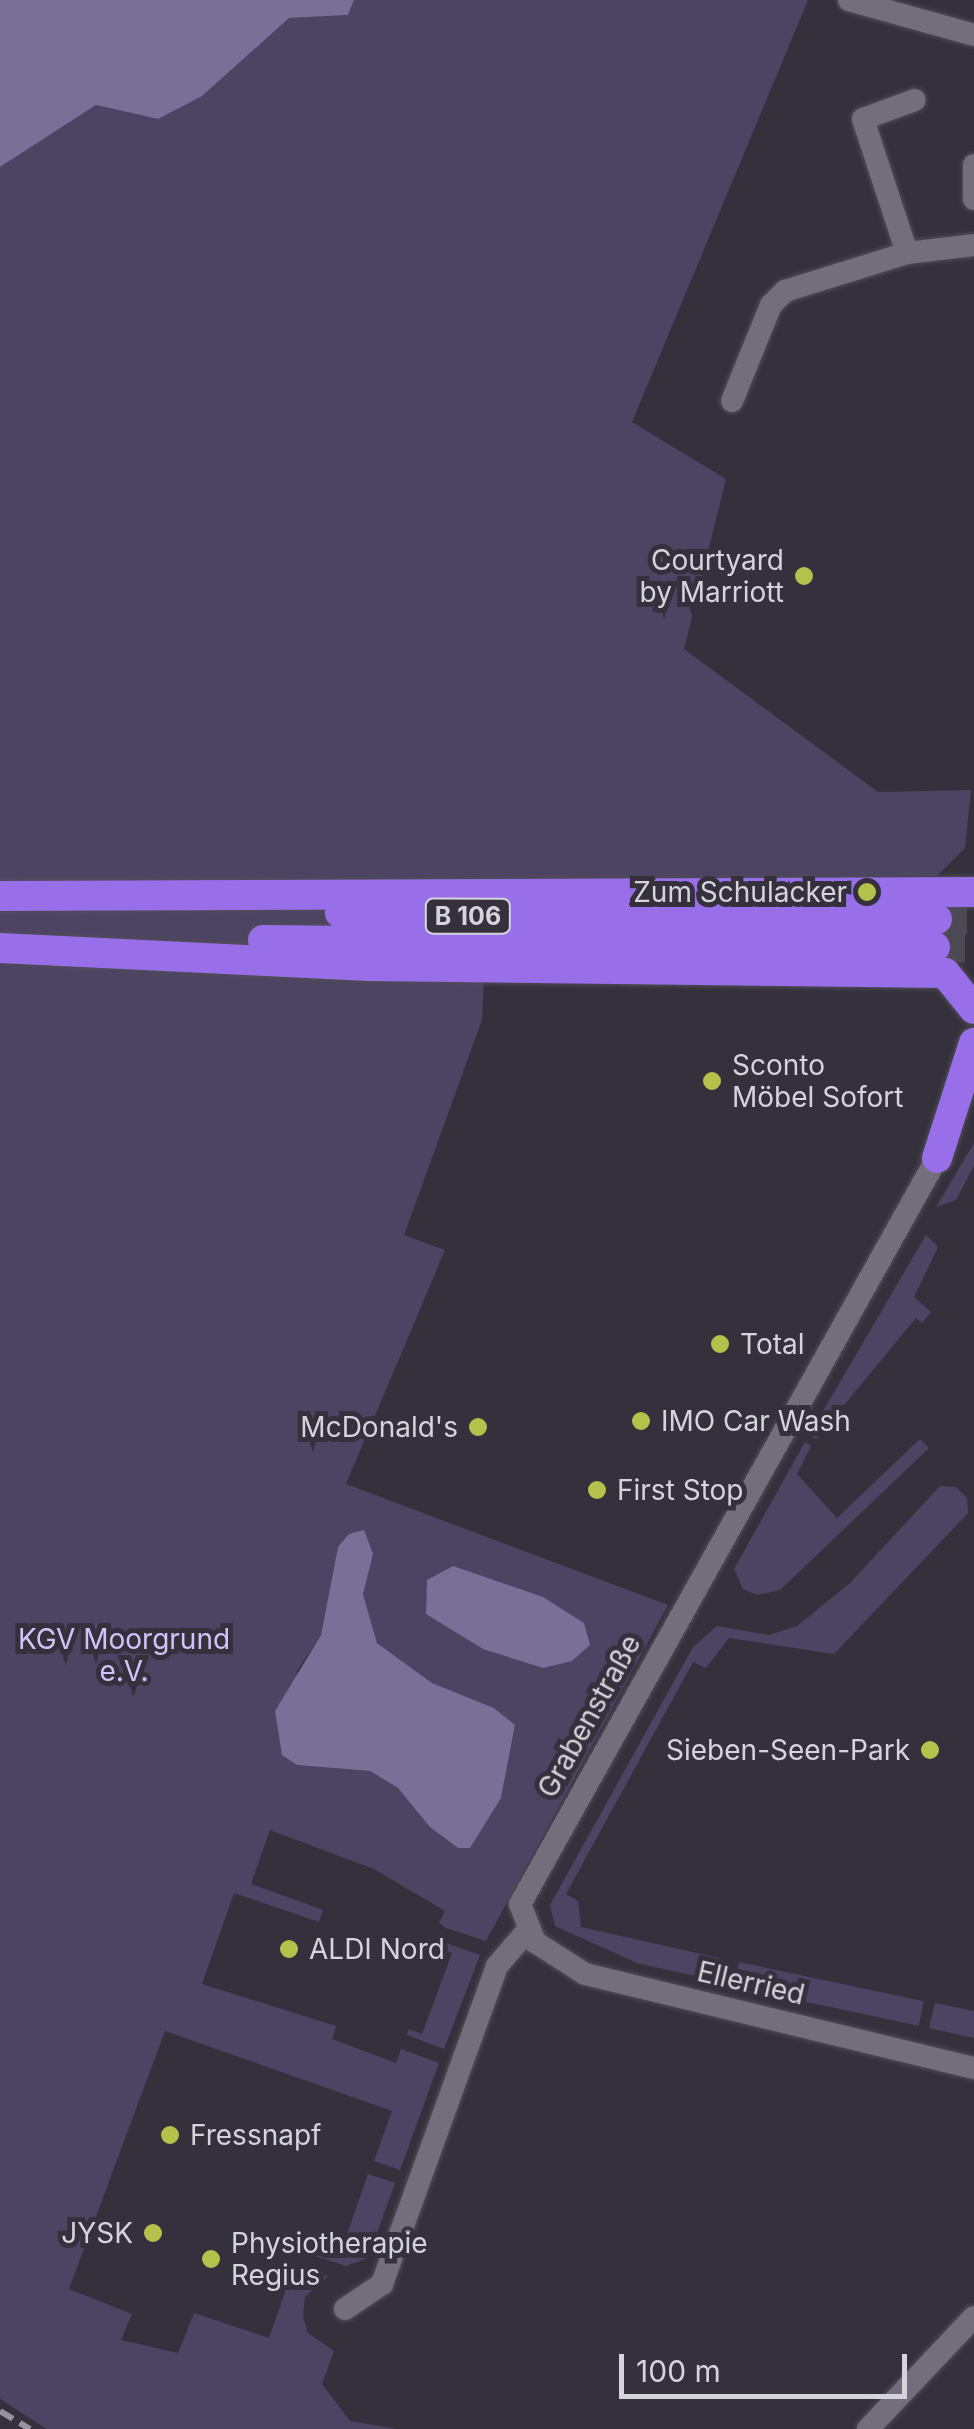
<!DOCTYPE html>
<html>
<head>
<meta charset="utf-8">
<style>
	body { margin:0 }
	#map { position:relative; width:974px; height:2429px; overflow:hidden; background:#34313d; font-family:Inter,sans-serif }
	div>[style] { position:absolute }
	.green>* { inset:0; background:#4d4464; transform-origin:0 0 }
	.water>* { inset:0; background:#7a6f97 }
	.highway-tunnel>* { height:30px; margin-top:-15px; transform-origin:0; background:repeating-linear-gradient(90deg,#4c4955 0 30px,transparent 0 45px) }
	.roads { filter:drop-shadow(0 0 2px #504d57) drop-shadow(0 0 2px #504d57) }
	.minor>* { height:22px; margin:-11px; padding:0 11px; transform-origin:11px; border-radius:11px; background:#726e7c }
	.highway>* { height:30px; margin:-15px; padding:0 15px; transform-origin:15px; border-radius:15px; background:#996fe9 }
	.rail>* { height:6px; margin-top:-3px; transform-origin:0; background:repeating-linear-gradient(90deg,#95939d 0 15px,transparent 0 23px) }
	.dots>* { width:28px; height:28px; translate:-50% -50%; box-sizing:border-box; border:5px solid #34313d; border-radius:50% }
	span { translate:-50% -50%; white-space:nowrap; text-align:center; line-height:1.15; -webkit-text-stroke:10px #34313d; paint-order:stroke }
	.shield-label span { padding:2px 8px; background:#34313d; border:2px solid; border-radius:8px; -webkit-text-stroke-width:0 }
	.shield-label { font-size:25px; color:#d5d3db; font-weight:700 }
	.poi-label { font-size:28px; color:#d5d3db }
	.right { translate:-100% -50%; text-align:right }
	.left { translate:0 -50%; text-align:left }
	.park-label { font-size:28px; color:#d1c3f7 }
	.street-label { font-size:28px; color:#d5d3db }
	.scale { position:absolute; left:619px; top:2354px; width:288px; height:45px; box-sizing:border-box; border:5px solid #d5d3db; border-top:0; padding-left:12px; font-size:30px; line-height:35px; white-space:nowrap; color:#d5d3db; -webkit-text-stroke:8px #34313d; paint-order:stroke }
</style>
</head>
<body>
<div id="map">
	<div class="green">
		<i style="clip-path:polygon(evenodd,354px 0,808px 0,632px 422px,726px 479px,684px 649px,878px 792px,971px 790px,965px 848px,937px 876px,489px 879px,482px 1020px,404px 1235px,445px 1250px,346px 1484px,668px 1605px,486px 1941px,446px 1928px,439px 1923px,445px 1911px,374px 1869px,270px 1830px,251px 1884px,323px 1910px,319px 1922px,234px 1893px,202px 1984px,336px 2026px,332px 2039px,396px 2063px,401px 2049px,439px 2063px,400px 2170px,374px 2161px,392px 2111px,165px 2031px,69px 2289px,132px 2314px,121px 2340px,178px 2353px,194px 2313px,269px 2338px,292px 2272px,306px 2268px,328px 2276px,305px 2297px,303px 2317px,308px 2333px,334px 2351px,322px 2384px,350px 2421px,397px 2429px,47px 2429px,0 2399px,0 167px,96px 105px,158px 119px,289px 18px,348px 15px,354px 0,338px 1547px,367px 1575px,363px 1594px,377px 1643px,432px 1683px,494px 1708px,515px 1726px,501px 1798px,458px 1848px,398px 1788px,370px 1771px,297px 1765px,297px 1671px,321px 1635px,338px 1547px)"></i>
		<i style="clip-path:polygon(974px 1143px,974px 1166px,956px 1200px,936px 1207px)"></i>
		<i style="clip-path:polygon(926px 1235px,938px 1247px,914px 1297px,931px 1312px,922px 1323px,916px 1318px,816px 1439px,809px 1435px)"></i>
		<i style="clip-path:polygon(920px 1439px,929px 1448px,780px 1590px,757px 1595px,743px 1589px,734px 1569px,805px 1442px,811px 1446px,797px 1474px,837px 1518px)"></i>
		<i style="clip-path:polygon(940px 1486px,956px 1487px,967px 1498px,968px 1513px,834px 1654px,729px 1638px,706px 1668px,693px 1662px,566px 1894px,578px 1901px,581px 1927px,719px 1958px,709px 1979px,637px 1963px,555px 1926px,550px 1905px,693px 1647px,717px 1626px,769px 1635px,797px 1626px,850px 1583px)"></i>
		<i style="clip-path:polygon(440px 1941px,480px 1955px,444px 2049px,407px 2035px,409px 2029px,422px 2034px,452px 1953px,438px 1947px)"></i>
		<i style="left:739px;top:1962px;width:189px;height:25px;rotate:12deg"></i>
		<i style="clip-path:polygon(935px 2003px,974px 2011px,974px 2038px,929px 2028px)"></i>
		<i style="clip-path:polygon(368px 2174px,395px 2183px,368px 2258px,346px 2266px,312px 2255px,319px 2236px,344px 2243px)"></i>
	</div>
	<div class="water">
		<i style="clip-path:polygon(0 0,354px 0,348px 15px,289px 18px,202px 96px,158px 119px,96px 105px,0 167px)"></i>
		<i style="clip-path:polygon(364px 1530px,373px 1554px,363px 1594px,377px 1643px,432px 1683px,494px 1708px,515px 1725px,501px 1798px,470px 1848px,458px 1848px,430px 1827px,398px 1788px,370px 1771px,297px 1765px,282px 1755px,275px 1711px,321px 1635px,338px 1547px,349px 1534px)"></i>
		<i style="clip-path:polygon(453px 1566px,543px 1597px,584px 1623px,590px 1645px,572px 1661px,543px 1668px,483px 1649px,426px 1614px,427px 1580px)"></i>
	</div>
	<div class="highway-tunnel">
		<i style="left:937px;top:919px;width:37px;rotate:2deg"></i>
		<i style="left:935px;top:947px;width:39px;rotate:1deg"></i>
	</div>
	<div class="roads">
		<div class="minor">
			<i style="left:849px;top:0;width:130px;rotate:15.6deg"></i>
			<i style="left:974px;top:165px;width:34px;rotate:90deg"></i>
			<i style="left:907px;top:253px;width:141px;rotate:-108.2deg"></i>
			<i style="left:863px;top:119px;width:55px;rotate:-20.1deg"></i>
			<i style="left:732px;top:401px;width:104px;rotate:-67.9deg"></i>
			<i style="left:771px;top:305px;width:20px;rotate:-45deg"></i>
			<i style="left:785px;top:291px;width:128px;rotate:-17.3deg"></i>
			<i style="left:907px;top:253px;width:67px;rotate:-6.8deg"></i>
			<i style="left:937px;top:1158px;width:855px;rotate:119.2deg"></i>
			<i style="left:520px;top:1904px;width:41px;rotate:68.5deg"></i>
			<i style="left:535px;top:1942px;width:59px;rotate:32.6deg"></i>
			<i style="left:585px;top:1974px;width:400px;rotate:13.6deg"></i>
			<i style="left:345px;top:2309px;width:45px;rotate:-34deg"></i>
			<i style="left:382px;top:2284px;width:338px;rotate:-70.1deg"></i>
			<i style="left:497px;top:1966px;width:48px;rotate:-49.3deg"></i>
			<i style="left:868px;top:2429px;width:154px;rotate:-46.6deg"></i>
		</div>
		<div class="highway">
			<i style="left:0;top:896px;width:974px;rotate:-0.24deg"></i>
			<i style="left:340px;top:913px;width:597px;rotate:0.58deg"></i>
			<i style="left:263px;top:940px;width:672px;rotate:0.6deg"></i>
			<i style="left:0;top:948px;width:369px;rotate:2.8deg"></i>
			<i style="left:369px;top:966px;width:576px;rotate:0.7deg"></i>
			<i style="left:945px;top:973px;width:46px;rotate:51.1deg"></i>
			<i style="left:937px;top:1158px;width:121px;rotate:-72.2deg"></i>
		</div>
	</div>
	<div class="rail">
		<i style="left:0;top:2411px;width:35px;rotate:31deg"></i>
	</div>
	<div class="dots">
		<i style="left:804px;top:576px;background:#b4c24b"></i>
		<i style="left:867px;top:892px;background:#b4c24b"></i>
		<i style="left:712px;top:1081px;background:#b4c24b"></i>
		<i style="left:720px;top:1344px;background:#b4c24b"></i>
		<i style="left:641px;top:1421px;background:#b4c24b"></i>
		<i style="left:478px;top:1427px;background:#b4c24b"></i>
		<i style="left:597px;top:1490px;background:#b4c24b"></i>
		<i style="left:930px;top:1750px;background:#b4c24b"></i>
		<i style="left:289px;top:1949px;background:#b4c24b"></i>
		<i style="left:170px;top:2135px;background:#b4c24b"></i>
		<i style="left:153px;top:2233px;background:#b4c24b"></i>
		<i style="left:211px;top:2259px;background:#b4c24b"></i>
	</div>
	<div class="shield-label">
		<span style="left:468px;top:916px">B 106</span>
	</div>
	<div class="poi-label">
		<span class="right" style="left:784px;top:576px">Courtyard<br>by Marriott</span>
		<span class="right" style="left:847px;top:892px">Zum Schulacker</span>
		<span class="left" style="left:732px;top:1081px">Sconto<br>Möbel Sofort</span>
		<span class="left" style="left:740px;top:1344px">Total</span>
		<span class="left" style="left:661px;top:1421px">IMO Car Wash</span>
		<span class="right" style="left:458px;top:1427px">McDonald's</span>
		<span class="left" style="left:617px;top:1490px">First Stop</span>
		<span class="right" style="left:910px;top:1750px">Sieben-Seen-Park</span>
		<span class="left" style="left:309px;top:1949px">ALDI Nord</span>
		<span class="left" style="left:190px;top:2135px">Fressnapf</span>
		<span class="right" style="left:133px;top:2233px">JYSK</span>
		<span class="left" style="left:231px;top:2259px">Physiotherapie<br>Regius</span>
	</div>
	<div class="park-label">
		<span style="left:124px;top:1655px">KGV Moorgrund<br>e.V.</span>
	</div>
	<div class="street-label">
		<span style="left:589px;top:1716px;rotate:-61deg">Grabenstraße</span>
		<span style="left:751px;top:1983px;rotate:13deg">Ellerried</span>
	</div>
	<div class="scale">100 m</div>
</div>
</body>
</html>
